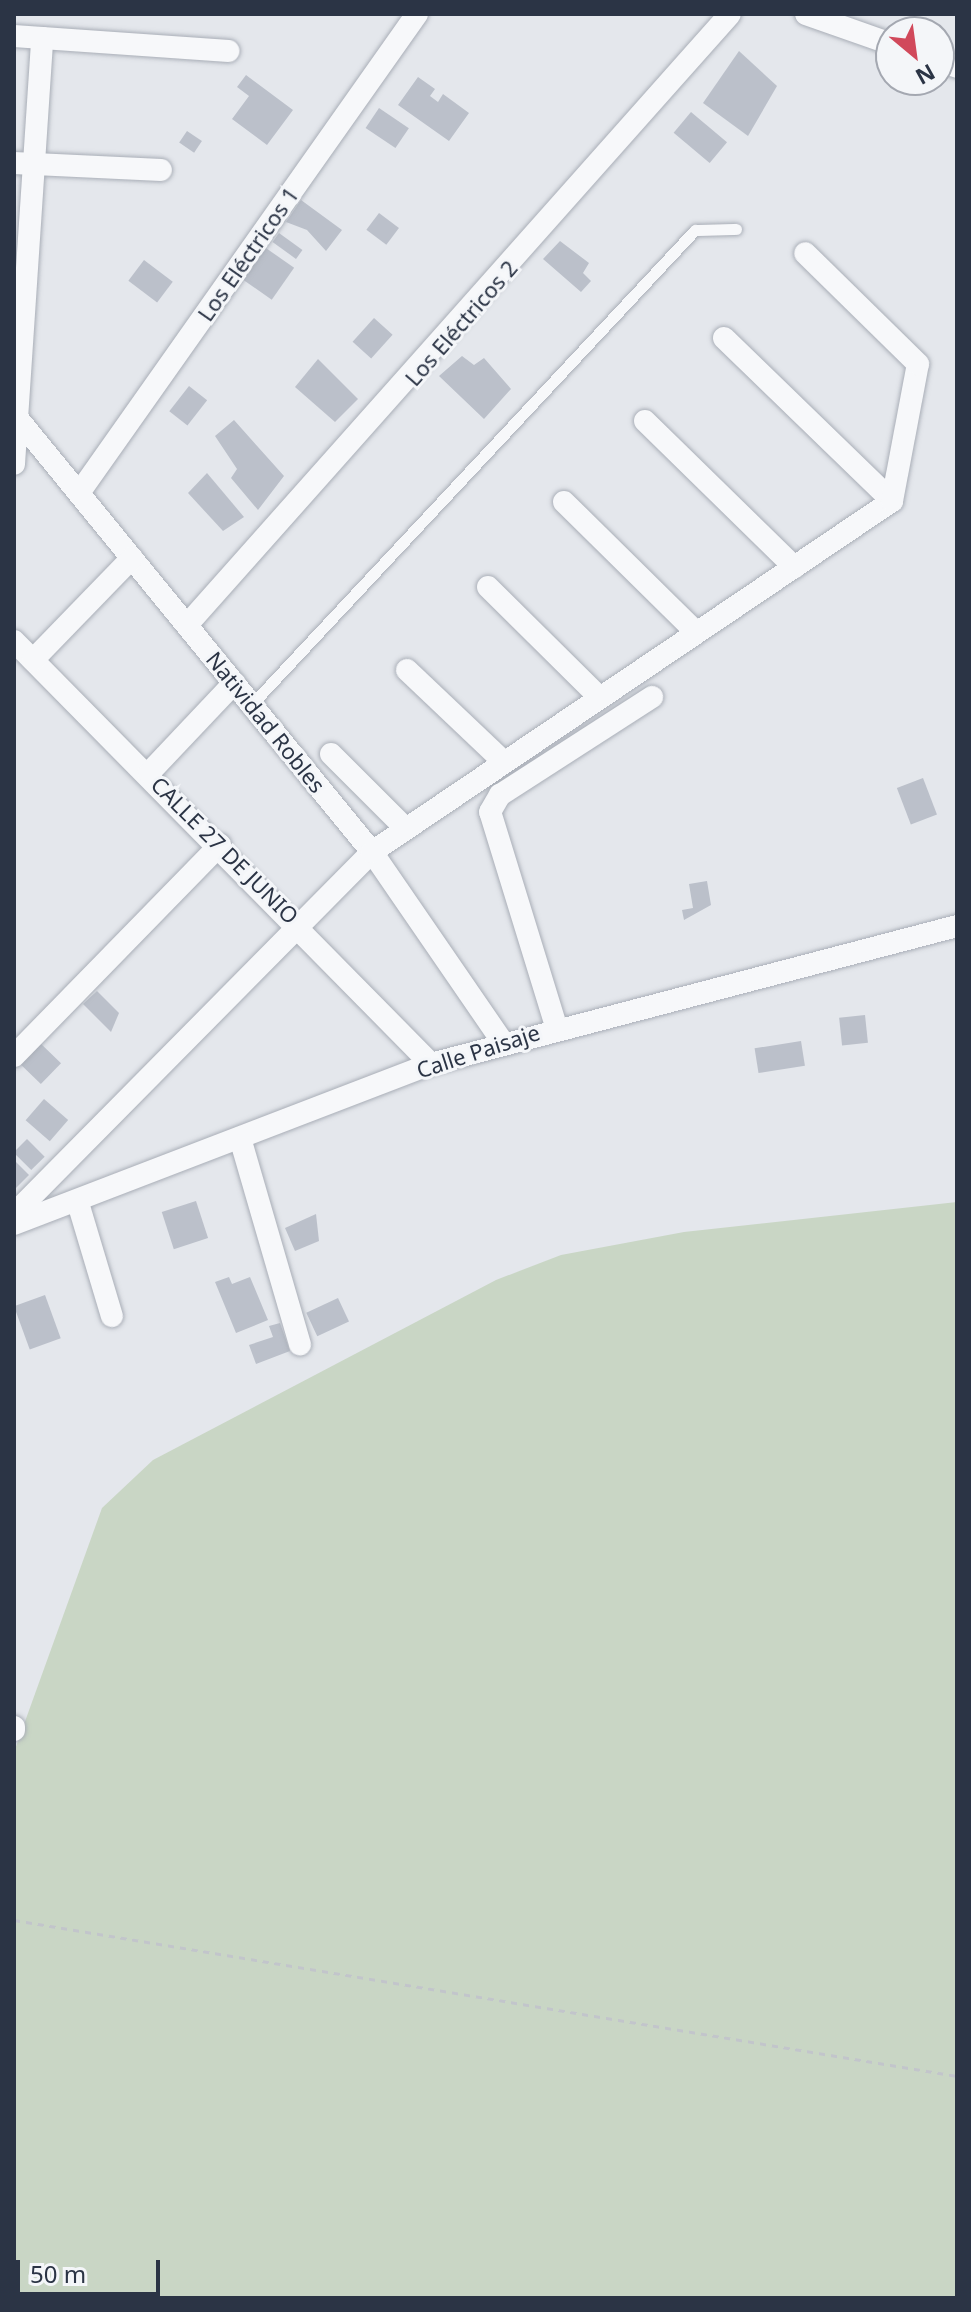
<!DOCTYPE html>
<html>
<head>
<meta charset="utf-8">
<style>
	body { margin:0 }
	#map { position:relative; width:971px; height:2312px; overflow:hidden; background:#e4e7ec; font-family:"Noto Sans",sans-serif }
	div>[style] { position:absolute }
	.green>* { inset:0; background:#c9d6c5 }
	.building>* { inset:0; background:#bbc0ca; transform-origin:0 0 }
	.path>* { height:3px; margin-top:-1.5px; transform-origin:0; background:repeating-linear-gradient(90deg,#c2c5cb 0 6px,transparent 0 12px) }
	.roads { filter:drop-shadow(0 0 2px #a9aeb7) drop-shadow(0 0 2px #a9aeb7) }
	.service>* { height:11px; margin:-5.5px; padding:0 5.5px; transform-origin:5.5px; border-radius:5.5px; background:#f7f8fa }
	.minor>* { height:22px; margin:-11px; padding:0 11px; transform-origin:11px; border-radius:11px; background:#f7f8fa }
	span { translate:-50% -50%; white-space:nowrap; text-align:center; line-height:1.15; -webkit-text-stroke:6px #f4f6f9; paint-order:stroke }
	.street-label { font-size:22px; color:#2b3445 }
	.frame { position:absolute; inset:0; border:16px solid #2b3445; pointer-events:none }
	.north { position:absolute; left:875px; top:16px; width:80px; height:80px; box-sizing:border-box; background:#f4f6f9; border:2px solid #a4a8b1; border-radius:50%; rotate:151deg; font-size:22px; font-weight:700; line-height:32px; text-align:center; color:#2b3445 }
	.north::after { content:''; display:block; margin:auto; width:28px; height:36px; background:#d1495b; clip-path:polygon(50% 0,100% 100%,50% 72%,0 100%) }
	.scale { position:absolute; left:16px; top:2260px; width:144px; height:36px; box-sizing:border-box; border:4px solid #2b3445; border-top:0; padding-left:10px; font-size:24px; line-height:28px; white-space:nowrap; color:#2b3445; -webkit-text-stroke:6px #f4f6f9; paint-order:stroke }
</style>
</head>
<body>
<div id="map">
	<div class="green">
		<i style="clip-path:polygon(957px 1202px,957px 2298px,14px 2298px,14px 1752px,102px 1508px,153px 1460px,496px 1280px,561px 1255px,684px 1232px)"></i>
	</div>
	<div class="building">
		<i style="clip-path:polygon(739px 51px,777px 86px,748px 136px,703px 103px)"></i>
		<i style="clip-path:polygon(246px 75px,293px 110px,267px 145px,232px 119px,249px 96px,237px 87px)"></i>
		<i style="clip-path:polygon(418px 77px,435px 89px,430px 96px,438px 102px,443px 94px,469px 113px,449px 141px,398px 105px)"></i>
		<i style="left:379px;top:108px;width:36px;height:24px;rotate:34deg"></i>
		<i style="left:691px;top:112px;width:47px;height:27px;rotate:40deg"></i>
		<i style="left:187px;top:131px;width:18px;height:14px;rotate:34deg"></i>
		<i style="clip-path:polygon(301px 200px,342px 230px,326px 251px,307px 230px,286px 222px)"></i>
		<i style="left:379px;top:213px;width:25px;height:21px;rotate:37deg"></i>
		<i style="left:279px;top:233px;width:29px;height:11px;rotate:36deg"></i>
		<i style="clip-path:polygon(560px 241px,589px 263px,583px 273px,591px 281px,581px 292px,543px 259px)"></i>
		<i style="left:263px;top:246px;width:38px;height:39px;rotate:35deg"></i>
		<i style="left:144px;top:260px;width:36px;height:26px;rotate:37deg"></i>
		<i style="left:374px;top:318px;width:25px;height:32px;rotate:42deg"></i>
		<i style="clip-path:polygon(462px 356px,474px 365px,484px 358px,511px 389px,484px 419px,439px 376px)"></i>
		<i style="clip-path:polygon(318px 359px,358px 399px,335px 422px,295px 387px)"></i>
		<i style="left:189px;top:386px;width:23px;height:32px;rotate:38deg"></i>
		<i style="clip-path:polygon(234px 420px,284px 476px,258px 510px,231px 478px,237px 469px,215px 436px)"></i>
		<i style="clip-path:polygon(207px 473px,244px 517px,223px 531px,188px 493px)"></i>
		<i style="left:923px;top:778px;width:39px;height:28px;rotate:69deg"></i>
		<i style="clip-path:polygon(707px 881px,711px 905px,684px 920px,682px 910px,693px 908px,689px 884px)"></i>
		<i style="clip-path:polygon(97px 991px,119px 1013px,111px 1032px,83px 1004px)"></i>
		<i style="left:865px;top:1015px;width:28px;height:26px;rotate:84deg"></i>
		<i style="left:38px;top:1041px;width:32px;height:29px;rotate:44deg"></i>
		<i style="left:801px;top:1041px;width:25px;height:47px;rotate:81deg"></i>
		<i style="left:44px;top:1099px;width:32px;height:28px;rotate:41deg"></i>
		<i style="left:27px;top:1139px;width:25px;height:19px;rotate:45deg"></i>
		<i style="clip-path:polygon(14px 1160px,29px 1175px,14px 1190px)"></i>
		<i style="left:196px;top:1201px;width:39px;height:36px;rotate:72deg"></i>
		<i style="clip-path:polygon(316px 1214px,319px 1241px,295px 1251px,285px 1228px)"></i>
		<i style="clip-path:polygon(229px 1277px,232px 1284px,250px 1277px,268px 1320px,236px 1333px,215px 1282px)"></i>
		<i style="left:45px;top:1295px;width:46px;height:33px;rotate:70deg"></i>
		<i style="left:338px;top:1298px;width:26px;height:35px;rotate:65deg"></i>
		<i style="clip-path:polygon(280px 1323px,290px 1351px,256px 1364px,249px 1345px,273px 1337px,269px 1326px)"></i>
	</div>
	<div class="path">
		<i style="left:14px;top:1920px;width:956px;rotate:9.39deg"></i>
	</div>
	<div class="roads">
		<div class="service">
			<i style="left:252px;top:704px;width:649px;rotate:-46.94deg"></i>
			<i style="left:695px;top:230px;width:41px;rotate:-1.4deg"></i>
		</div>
		<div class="minor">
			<i style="left:806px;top:14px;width:90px;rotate:19.4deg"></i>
			<i style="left:14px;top:36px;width:215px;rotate:4deg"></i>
			<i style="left:939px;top:61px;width:19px;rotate:18deg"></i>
			<i style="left:14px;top:163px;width:147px;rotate:2.7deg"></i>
			<i style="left:724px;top:338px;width:234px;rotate:44.1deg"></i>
			<i style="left:14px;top:414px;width:566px;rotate:50.74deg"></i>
			<i style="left:372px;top:852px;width:229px;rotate:55.5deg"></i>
			<i style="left:645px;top:421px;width:209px;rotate:44.4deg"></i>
			<i style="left:14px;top:464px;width:427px;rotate:-86.2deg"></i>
			<i style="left:79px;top:493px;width:586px;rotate:-54.79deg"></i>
			<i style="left:564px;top:502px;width:185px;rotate:44.6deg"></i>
			<i style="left:488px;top:587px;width:156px;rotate:44.7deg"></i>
			<i style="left:187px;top:625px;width:817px;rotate:-48.37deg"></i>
			<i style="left:14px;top:641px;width:594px;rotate:45.41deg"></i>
			<i style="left:33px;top:660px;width:142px;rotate:-45.9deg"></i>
			<i style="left:407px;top:670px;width:132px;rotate:43.5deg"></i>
			<i style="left:331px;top:754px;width:103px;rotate:45deg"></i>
			<i style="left:149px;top:773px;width:124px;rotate:-46.6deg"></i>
			<i style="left:556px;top:1026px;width:224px;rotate:-107.1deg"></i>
			<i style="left:490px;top:812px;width:20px;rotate:-60deg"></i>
			<i style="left:500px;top:795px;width:181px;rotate:-32.8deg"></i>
			<i style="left:14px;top:1056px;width:295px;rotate:-45.7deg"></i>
			<i style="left:240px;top:1138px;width:215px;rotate:73.8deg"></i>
			<i style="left:78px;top:1203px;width:118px;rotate:73.3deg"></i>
			<i style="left:14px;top:1214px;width:509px;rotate:-45.32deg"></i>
			<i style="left:372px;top:852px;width:627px;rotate:-34.02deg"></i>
			<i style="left:892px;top:501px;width:139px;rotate:-79.3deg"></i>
			<i style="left:918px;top:364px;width:158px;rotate:-135.5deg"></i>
			<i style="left:14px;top:1224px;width:447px;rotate:-21deg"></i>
			<i style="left:431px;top:1064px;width:544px;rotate:-14.7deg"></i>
			<i style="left:14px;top:1727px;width:3px;rotate:90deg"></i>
		</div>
	</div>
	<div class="street-label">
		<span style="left:248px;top:254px;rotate:-55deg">Los Eléctricos 1</span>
		<span style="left:461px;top:323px;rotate:-49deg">Los Eléctricos 2</span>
		<span style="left:266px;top:722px;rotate:51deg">Natividad Robles</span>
		<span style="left:225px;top:850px;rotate:45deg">CALLE 27 DE JUNIO</span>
		<span style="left:478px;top:1051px;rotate:-18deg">Calle Paisaje</span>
	</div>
	<div class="frame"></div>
	<div class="north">N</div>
	<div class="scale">50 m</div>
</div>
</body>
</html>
